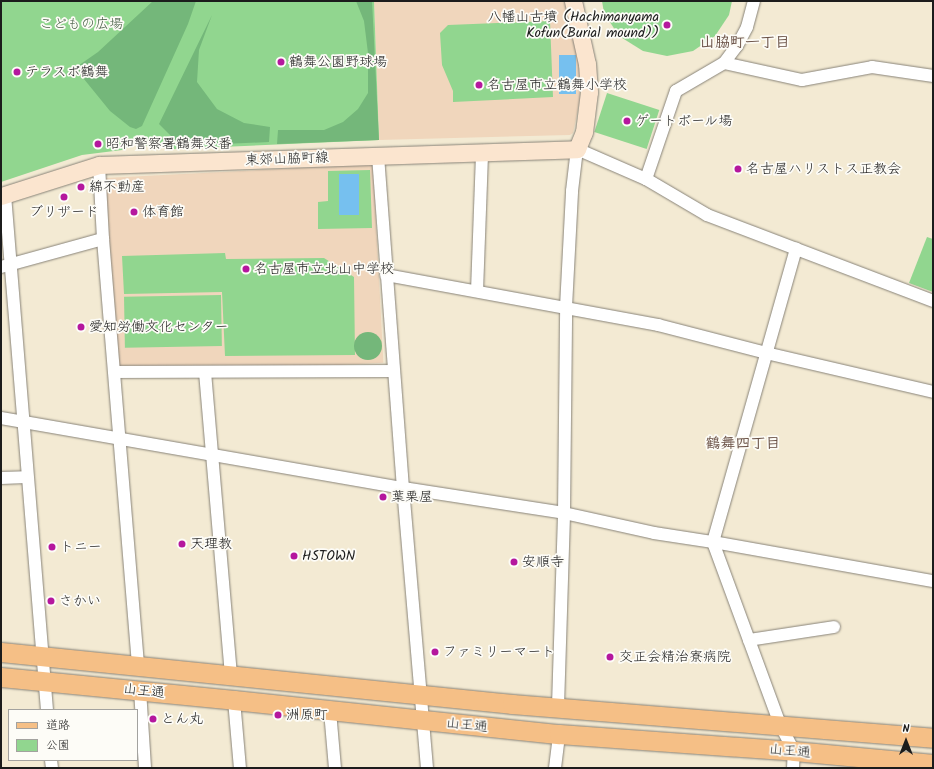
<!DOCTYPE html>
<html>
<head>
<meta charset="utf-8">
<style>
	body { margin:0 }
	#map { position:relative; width:934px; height:769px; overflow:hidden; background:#f3ead3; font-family:Kalam,"Klee One",sans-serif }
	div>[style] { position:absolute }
	.built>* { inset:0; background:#f0d6bc; transform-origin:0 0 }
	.green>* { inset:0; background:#91d68f; transform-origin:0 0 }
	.forest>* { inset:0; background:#74b77a }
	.round { border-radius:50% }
	.water>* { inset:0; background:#76c0ef; transform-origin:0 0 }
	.roads { filter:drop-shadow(0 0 1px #888378) drop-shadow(0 0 1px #888378) }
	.street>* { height:12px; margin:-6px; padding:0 6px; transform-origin:6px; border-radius:6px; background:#fff }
	.secondary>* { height:17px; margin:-8.5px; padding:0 8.5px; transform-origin:8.5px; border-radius:8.5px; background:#fbe5cf }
	.primary>* { height:19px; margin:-9.5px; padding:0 9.5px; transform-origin:9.5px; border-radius:9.5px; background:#f5bf86 }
	.dots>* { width:11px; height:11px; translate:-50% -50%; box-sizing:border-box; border:2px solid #fdfcf7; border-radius:50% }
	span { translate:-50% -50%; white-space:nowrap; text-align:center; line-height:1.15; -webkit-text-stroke:3.5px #fdfcf7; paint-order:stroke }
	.poi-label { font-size:14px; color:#1c1c1c }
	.right { translate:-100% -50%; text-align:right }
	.left { translate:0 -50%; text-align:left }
	.park-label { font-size:14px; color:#455d44 }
	.street-label { font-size:14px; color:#1c1c1c }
	.neighbourhood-label { font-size:15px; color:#695045; font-weight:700 }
	.frame { position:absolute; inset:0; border:2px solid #1c1c1c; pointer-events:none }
	.legend { position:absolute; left:8px; top:709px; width:130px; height:52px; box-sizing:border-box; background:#fdfcf7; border:1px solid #a3a29f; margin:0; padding:5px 7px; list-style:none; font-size:12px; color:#1c1c1c }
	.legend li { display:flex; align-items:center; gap:8px; height:20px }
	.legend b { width:20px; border:1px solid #a3a29f }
	.north { position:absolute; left:886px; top:721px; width:40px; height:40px; -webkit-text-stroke:3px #fdfcf7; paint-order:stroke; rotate:0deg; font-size:11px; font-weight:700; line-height:16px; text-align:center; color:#1c1c1c }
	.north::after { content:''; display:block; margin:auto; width:14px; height:18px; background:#1c1c1c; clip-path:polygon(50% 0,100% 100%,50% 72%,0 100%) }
</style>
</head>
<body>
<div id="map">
	<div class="built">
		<i style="clip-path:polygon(374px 1px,566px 1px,581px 70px,580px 100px,573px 133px,570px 135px,379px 140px)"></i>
		<i style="left:373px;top:164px;width:199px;height:268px;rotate:87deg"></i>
	</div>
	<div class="green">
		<i style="clip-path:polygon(1px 1px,374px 1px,379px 140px,174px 149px,133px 144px,122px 150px,82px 155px,1px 182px)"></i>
		<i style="clip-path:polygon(602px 1px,732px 1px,729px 15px,715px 36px,693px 51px,667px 56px,643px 51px,619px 36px,604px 13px)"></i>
		<i style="clip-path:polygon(550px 21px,553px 97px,453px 102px,453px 91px,442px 65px,440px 33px,448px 25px)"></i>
		<i style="left:607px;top:93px;width:55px;height:41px;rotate:18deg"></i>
		<i style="clip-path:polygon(370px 170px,372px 228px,318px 229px,318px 202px,328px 201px,328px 171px)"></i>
		<i style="clip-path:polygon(927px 237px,933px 239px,933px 292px,909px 283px)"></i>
		<i style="clip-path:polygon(225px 253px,226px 259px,324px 258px,354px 277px,355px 355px,225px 356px,222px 292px,124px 294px,122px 256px)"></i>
		<i style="left:221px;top:295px;width:51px;height:97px;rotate:89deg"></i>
	</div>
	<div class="forest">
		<i style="clip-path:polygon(153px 1px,196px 1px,188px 24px,142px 126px,136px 129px,130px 127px,110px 111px,75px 68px,98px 52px)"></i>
		<i style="clip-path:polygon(356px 1px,372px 1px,379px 140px,277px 144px,278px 130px,324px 130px,343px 122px,358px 109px,368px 93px,368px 53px,364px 21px)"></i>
		<i style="clip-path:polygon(212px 15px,199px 50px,197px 82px,217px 109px,244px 123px,270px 127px,269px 142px,181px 146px,159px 124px)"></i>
		<i class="round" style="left:354px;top:332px;width:28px;height:28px"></i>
	</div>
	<div class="water">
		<i style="left:559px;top:55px;width:17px;height:39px"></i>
		<i style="left:339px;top:174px;width:20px;height:41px"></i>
	</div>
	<div class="roads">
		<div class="street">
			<i style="left:724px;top:63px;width:80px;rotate:12.3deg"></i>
			<i style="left:802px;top:80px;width:71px;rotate:-10.5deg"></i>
			<i style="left:872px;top:67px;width:62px;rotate:8.4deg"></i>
			<i style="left:378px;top:156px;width:333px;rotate:85.7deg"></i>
			<i style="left:403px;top:488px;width:281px;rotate:85.1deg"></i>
			<i style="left:99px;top:165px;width:74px;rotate:86.9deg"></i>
			<i style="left:103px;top:239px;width:427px;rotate:85.3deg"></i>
			<i style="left:646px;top:179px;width:93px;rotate:-71.2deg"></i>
			<i style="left:676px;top:91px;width:56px;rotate:-30.3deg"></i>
			<i style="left:724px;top:63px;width:21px;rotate:-53deg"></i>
			<i style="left:737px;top:46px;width:21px;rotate:-62deg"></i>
			<i style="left:747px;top:27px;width:27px;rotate:-75deg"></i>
			<i style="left:5px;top:195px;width:517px;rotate:85.34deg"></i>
			<i style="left:1px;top:267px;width:106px;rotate:-15.4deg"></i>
			<i style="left:386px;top:275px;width:277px;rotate:10.4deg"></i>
			<i style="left:658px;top:325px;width:112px;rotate:14.5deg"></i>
			<i style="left:766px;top:353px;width:171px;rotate:13.1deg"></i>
			<i style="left:477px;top:291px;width:138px;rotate:-87.9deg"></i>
			<i style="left:115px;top:372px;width:279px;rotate:-0.2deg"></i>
			<i style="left:205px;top:372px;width:304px;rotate:85.1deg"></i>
			<i style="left:1px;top:418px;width:408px;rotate:9.9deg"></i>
			<i style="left:403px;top:488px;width:163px;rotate:8.8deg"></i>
			<i style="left:564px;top:513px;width:92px;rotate:12.5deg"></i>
			<i style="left:654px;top:533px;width:60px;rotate:8.7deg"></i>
			<i style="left:713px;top:542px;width:223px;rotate:10.1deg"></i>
			<i style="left:1px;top:478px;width:25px;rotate:-2deg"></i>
			<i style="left:749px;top:640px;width:86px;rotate:-8.7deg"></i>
			<i style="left:140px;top:690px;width:78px;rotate:86.3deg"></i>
			<i style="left:234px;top:700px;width:68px;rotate:85deg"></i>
			<i style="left:558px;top:706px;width:193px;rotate:-88.2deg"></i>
			<i style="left:564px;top:513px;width:206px;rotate:-89.4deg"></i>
			<i style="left:566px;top:307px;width:116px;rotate:-87deg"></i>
			<i style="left:572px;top:191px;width:42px;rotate:-83.2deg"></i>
			<i style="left:577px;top:149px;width:75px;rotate:23.5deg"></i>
			<i style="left:646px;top:179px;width:71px;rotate:30.5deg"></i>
			<i style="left:707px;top:215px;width:242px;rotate:20.8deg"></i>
			<i style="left:330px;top:711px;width:57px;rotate:85deg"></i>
			<i style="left:51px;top:760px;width:8px;rotate:83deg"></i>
			<i style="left:555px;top:768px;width:34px;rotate:-83deg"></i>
			<i style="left:793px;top:768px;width:17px;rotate:-87deg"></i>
			<i style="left:794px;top:751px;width:27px;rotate:-118deg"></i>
			<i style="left:781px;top:727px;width:197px;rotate:-110.2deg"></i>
			<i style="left:713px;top:542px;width:305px;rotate:-74.2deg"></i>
		</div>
		<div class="secondary">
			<i style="left:1px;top:196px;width:103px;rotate:-17.6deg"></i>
			<i style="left:99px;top:165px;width:478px;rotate:-1.9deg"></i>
			<i style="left:577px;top:149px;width:18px;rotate:-68deg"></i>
			<i style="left:584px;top:132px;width:40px;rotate:-82.9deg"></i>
			<i style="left:589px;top:92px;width:28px;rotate:-94deg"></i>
			<i style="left:587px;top:64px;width:65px;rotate:-102.5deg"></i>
		</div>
		<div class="primary">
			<i style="left:1px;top:652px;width:514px;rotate:5.81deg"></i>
			<i style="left:512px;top:704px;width:422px;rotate:4.6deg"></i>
			<i style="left:1px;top:677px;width:234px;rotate:5.6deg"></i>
			<i style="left:234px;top:700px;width:327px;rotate:6deg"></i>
			<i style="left:559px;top:734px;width:236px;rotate:4.1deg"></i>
			<i style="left:794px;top:751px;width:140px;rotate:5.3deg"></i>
		</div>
	</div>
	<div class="dots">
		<i style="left:667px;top:25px;background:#b5179e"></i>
		<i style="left:281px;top:62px;background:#b5179e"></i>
		<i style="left:17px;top:72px;background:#b5179e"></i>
		<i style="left:479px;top:85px;background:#b5179e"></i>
		<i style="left:627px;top:121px;background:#b5179e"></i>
		<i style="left:98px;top:144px;background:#b5179e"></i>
		<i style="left:738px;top:169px;background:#b5179e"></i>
		<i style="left:81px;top:187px;background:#b5179e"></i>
		<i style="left:64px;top:197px;background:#b5179e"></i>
		<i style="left:134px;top:212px;background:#b5179e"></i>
		<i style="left:246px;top:269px;background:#b5179e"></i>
		<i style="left:81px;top:327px;background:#b5179e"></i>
		<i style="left:383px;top:497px;background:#b5179e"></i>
		<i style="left:182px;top:544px;background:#b5179e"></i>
		<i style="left:52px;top:547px;background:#b5179e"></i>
		<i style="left:294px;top:556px;background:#b5179e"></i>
		<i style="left:514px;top:562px;background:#b5179e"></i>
		<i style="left:51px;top:601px;background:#b5179e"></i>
		<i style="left:435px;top:652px;background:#b5179e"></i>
		<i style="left:610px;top:657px;background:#b5179e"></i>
		<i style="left:278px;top:715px;background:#b5179e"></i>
		<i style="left:153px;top:719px;background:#b5179e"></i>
	</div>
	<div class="poi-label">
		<span class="right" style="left:659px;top:25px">八幡山古墳 (Hachimanyama<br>Kofun(Burial mound))</span>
		<span class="left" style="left:289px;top:62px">鶴舞公園野球場</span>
		<span class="left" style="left:25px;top:72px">テラスポ鶴舞</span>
		<span class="left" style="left:487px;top:85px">名古屋市立鶴舞小学校</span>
		<span class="left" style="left:635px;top:121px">ゲートボール場</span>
		<span class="left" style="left:106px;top:144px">昭和警察署鶴舞交番</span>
		<span class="left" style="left:746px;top:169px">名古屋ハリストス正教会</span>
		<span class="left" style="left:89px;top:187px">綿不動産</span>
		<span style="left:64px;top:212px">ブリザード</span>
		<span class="left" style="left:142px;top:212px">体育館</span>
		<span class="left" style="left:254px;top:269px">名古屋市立北山中学校</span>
		<span class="left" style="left:89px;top:327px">愛知労働文化センター</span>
		<span class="left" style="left:391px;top:497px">葉栗屋</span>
		<span class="left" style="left:190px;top:544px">天理教</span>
		<span class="left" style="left:60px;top:547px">トニー</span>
		<span class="left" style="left:302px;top:556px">HSTOWN</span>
		<span class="left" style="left:522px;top:562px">安順寺</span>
		<span class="left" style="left:59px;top:601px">さかい</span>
		<span class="left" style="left:443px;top:652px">ファミリーマート</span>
		<span class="left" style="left:619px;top:657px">交正会精治寮病院</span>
		<span class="left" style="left:286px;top:715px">洲原町</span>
		<span class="left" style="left:161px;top:719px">とん丸</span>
	</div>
	<div class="park-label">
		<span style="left:81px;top:24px">こどもの広場</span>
	</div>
	<div class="street-label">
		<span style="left:287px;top:159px;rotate:-2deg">東郊山脇町線</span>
		<span style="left:144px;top:691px;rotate:6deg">山王通</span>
		<span style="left:467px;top:725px;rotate:6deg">山王通</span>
		<span style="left:790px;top:751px;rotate:5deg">山王通</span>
	</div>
	<div class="neighbourhood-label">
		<span style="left:745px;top:44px">山脇町一丁目</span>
		<span style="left:743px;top:445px">鶴舞四丁目</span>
	</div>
	<div class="frame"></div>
	<ul class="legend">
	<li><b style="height:5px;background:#f5bf86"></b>道路</li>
	<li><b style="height:11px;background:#91d68f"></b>公園</li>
	</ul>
	<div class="north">N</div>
</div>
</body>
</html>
